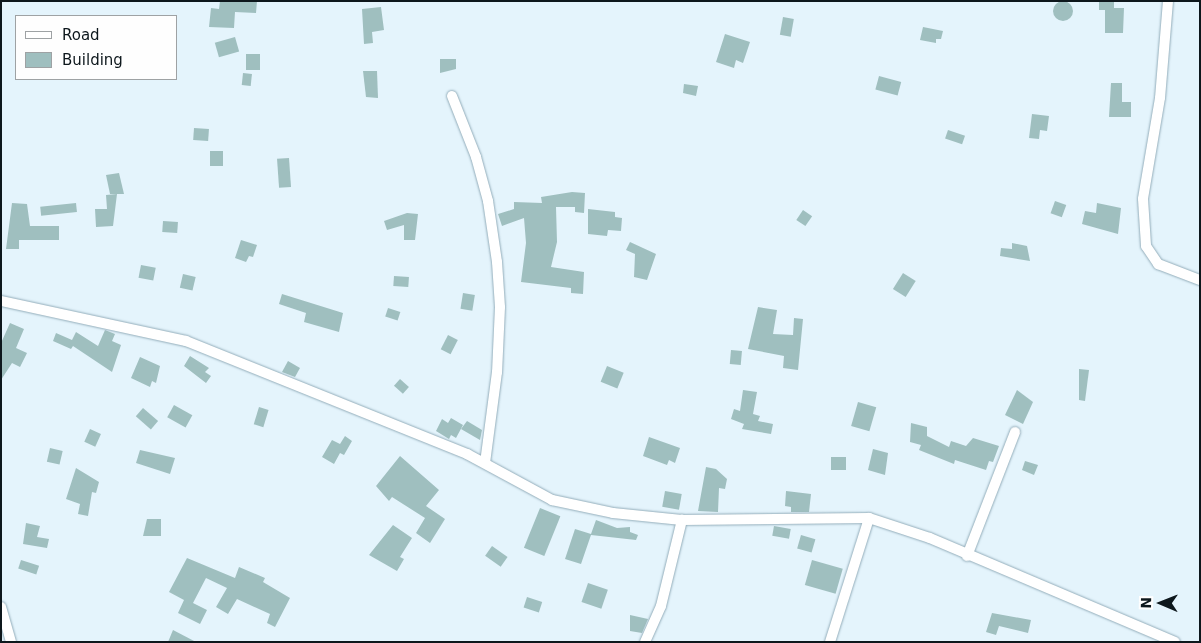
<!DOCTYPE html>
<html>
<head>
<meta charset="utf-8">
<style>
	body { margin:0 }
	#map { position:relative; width:1201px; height:643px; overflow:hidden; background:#e4f4fc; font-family:"DejaVu Sans",sans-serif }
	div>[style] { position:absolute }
	.building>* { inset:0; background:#9fbfbf; transform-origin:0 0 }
	.round { border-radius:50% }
	.roads { filter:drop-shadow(0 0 1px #93adba) drop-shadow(0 0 1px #93adba) }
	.street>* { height:10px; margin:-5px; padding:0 5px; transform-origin:5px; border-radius:5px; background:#fff }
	span { translate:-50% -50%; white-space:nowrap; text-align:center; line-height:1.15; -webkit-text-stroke:4.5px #fefefe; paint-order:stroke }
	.frame { position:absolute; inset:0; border:2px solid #0d171c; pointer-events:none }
	.legend { position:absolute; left:15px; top:15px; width:162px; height:65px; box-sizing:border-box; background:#fefefe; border:1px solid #9ea2a4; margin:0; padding:6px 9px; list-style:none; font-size:15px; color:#0d171c }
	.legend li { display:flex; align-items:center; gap:10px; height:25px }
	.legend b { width:25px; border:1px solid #9ea2a4 }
	.north { position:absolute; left:1136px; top:578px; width:50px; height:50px; -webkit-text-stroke:4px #fefefe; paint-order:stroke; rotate:271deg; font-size:14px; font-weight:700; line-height:20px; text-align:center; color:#0d171c }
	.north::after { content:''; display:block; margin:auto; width:18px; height:22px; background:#0d171c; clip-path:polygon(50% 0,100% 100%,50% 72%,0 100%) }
</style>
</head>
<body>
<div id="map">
	<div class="building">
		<i style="clip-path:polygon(220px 1px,257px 1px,256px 13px,235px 12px,234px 28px,209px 27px,211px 8px,219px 9px)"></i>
		<i style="clip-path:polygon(1099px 1px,1114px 1px,1114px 8px,1124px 8px,1123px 33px,1105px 33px,1105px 10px,1099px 10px)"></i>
		<i class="round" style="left:1053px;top:1px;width:20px;height:20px"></i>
		<i style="clip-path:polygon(381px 7px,384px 30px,372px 32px,373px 43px,364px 44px,362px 9px)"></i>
		<i style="left:783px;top:17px;width:11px;height:18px;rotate:10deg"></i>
		<i style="clip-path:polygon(923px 27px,943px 31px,941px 39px,936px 39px,936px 43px,920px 40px)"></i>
		<i style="clip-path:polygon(725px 34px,750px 42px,743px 63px,736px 60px,734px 68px,716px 62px)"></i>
		<i style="left:235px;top:37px;width:15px;height:21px;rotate:74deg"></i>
		<i style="left:246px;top:54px;width:14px;height:16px"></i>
		<i style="clip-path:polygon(440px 59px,456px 59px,456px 69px,440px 73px)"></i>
		<i style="clip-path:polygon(363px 71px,377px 71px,378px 98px,366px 97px)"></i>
		<i style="left:243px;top:73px;width:9px;height:12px;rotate:6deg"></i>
		<i style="left:879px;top:76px;width:23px;height:14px;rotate:15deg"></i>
		<i style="clip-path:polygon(1111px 83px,1122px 83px,1122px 102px,1131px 102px,1131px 117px,1109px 117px)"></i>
		<i style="clip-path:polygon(684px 84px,698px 86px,696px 96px,683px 93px)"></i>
		<i style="clip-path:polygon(1032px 114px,1049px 116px,1047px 131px,1040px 130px,1039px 139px,1029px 138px)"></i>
		<i style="left:194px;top:128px;width:15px;height:12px;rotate:4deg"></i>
		<i style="left:948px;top:130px;width:18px;height:9px;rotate:19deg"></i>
		<i style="left:210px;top:151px;width:13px;height:15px"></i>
		<i style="left:289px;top:158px;width:29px;height:12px;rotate:86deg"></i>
		<i style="clip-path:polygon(119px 173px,124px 194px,110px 194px,106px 175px)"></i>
		<i style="clip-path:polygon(572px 192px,585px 193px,584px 213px,575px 212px,575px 207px,556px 207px,557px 242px,551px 267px,584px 272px,583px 294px,571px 293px,571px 288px,521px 282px,526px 243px,524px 218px,502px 226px,498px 214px,514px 209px,514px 202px,542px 203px,541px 197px)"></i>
		<i style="clip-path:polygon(117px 194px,113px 226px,96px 227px,95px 209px,107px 209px,106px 195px)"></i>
		<i style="left:1055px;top:201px;width:12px;height:13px;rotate:20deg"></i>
		<i style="clip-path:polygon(12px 203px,27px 204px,30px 226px,59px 226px,59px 240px,19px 240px,19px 249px,6px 249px)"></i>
		<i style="left:76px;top:203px;width:9px;height:36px;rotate:84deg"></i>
		<i style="clip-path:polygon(1097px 203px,1121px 208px,1118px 234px,1082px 224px,1085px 211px,1096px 213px)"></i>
		<i style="clip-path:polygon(588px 209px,615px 212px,615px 217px,622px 218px,621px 231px,608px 230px,607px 236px,588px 234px)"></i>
		<i style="left:803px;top:210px;width:11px;height:12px;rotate:34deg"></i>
		<i style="clip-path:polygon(407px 213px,418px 214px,415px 240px,404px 240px,404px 225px,387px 230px,384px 221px)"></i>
		<i style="left:163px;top:221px;width:15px;height:11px;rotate:4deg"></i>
		<i style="clip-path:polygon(241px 240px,257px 245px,253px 257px,249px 256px,246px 262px,235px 258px)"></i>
		<i style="clip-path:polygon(630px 242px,656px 254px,647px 280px,634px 277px,635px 254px,626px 250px)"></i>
		<i style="clip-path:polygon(1012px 243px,1027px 246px,1030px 261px,1000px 256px,1001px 248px,1012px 249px)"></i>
		<i style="left:141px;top:265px;width:15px;height:13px;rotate:11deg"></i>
		<i style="left:903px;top:273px;width:15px;height:19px;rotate:32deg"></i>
		<i style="left:183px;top:274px;width:13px;height:14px;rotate:13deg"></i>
		<i style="left:394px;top:276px;width:15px;height:10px;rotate:4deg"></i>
		<i style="left:463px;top:293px;width:12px;height:16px;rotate:9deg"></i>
		<i style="clip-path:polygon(282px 294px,343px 313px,339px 332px,304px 322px,306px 313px,279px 304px)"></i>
		<i style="clip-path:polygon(758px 307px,777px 310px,773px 334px,793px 335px,794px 318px,803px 319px,798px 370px,783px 368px,784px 356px,748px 349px)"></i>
		<i style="left:388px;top:308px;width:13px;height:9px;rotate:18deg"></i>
		<i style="clip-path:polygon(10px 323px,24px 329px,16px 348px,27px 353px,20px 367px,12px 363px,1px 380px,1px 343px)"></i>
		<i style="clip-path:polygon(105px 330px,115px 334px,112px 341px,121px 345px,112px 372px,73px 346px,71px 349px,53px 341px,56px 333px,72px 340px,76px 332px,98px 346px)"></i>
		<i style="left:448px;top:335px;width:11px;height:16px;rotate:27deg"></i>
		<i style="left:731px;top:350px;width:11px;height:14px;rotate:5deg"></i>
		<i style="clip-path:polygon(190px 356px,209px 368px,205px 372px,211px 376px,206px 383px,184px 366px)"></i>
		<i style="clip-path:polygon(140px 357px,160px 366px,156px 383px,152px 381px,150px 387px,131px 378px)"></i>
		<i style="clip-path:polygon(288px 361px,300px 368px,295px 377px,282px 372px)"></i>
		<i style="left:607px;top:366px;width:18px;height:17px;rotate:22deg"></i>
		<i style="clip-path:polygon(1079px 369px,1089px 370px,1085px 401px,1079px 400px)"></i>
		<i style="left:400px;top:379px;width:12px;height:9px;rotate:42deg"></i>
		<i style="clip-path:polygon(743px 390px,757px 392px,753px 414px,760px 416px,758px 421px,773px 424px,771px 434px,742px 429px,744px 424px,731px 419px,734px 409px,740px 411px)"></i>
		<i style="clip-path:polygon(1017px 390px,1033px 402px,1023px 424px,1005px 415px)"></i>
		<i style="left:858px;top:402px;width:19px;height:25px;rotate:16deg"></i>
		<i style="left:174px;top:405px;width:21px;height:14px;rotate:29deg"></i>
		<i style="left:259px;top:407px;width:10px;height:18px;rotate:17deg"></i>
		<i style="left:143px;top:408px;width:20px;height:11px;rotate:41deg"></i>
		<i style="clip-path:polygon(451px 418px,463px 425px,456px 438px,451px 435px,449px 439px,436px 431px,442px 419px,448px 423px)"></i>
		<i style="clip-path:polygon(467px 421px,482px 430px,480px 440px,461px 429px)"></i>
		<i style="clip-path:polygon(911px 423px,927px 427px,927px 436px,949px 447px,951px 441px,966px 446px,973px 438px,999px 446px,993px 462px,989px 461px,986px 470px,955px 460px,954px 464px,919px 450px,921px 445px,910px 442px)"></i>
		<i style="left:90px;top:429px;width:12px;height:14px;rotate:24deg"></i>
		<i style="clip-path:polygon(345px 436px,352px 441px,344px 455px,340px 453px,334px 464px,322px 457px,332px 440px,340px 444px)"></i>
		<i style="clip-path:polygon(649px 437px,680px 448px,675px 463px,669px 460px,667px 465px,643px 456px)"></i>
		<i style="left:50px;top:448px;width:13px;height:14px;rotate:13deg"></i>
		<i style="clip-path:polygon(873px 449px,888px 453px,885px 475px,868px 470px)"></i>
		<i style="clip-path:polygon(140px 450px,175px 458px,170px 474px,136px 463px)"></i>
		<i style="clip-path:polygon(400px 456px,439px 490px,426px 506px,445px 519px,430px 543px,416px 533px,425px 518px,392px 497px,389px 501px,376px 486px)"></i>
		<i style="left:831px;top:457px;width:15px;height:13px"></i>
		<i style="clip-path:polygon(1025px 461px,1038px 465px,1034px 475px,1022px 470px)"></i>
		<i style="clip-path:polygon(706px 467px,716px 469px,727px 479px,725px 489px,719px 488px,718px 512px,698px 511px)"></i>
		<i style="clip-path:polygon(76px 468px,99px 482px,96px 493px,92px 492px,88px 516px,78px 514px,80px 504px,66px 499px)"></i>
		<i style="left:665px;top:491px;width:17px;height:16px;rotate:10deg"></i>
		<i style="clip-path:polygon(786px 491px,811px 494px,809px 512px,791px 512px,791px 507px,785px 506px)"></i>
		<i style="left:540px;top:508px;width:22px;height:43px;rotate:22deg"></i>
		<i style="clip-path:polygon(147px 519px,161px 519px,161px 536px,143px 536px)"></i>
		<i style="clip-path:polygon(596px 520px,617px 528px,630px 527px,630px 532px,638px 535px,636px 540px,591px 535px,581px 564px,565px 559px,575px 529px,591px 534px)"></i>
		<i style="clip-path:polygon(26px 523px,40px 526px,37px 537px,49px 539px,47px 548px,23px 544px)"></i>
		<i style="clip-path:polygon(393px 525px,412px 538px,400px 557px,404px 559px,397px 571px,369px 555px)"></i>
		<i style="left:774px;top:526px;width:17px;height:10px;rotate:10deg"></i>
		<i style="left:801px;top:535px;width:15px;height:14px;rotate:16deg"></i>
		<i style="left:492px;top:546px;width:19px;height:12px;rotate:35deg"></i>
		<i style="clip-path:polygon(187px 558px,235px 578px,239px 567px,265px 578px,263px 582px,290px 598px,275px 627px,267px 623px,270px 614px,237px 599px,228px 614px,216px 607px,227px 588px,206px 578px,193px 603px,207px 610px,200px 624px,178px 613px,184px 600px,169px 592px)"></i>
		<i style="left:21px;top:560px;width:19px;height:9px;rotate:18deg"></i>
		<i style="left:812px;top:560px;width:32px;height:26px;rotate:16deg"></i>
		<i style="left:588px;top:583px;width:21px;height:20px;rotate:19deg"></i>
		<i style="left:527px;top:597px;width:16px;height:11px;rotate:18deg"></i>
		<i style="clip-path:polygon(992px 613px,1031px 620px,1028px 633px,999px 626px,996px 635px,986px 632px)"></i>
		<i style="clip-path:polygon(630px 615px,648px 619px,642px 633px,630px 631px)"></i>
		<i style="clip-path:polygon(173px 630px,196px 642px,168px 642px)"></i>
	</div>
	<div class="roads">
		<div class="street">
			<i style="left:1168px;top:1px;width:97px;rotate:94.7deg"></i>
			<i style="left:1160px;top:98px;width:102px;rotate:99.6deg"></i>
			<i style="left:1143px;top:199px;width:47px;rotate:86.3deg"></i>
			<i style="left:1146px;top:246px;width:22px;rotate:56deg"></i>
			<i style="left:1158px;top:264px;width:45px;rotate:20.9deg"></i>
			<i style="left:452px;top:96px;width:66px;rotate:68.5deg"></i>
			<i style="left:476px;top:157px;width:46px;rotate:74.7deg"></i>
			<i style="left:488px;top:201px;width:62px;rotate:81.6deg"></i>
			<i style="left:497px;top:262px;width:45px;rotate:86.2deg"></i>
			<i style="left:500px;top:307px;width:65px;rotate:92.6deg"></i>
			<i style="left:497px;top:372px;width:92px;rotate:97.5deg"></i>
			<i style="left:1px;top:301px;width:189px;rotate:12.2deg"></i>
			<i style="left:186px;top:341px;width:303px;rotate:21.9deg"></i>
			<i style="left:467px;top:454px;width:97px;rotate:28.4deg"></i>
			<i style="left:552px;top:500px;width:62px;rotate:12deg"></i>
			<i style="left:613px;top:513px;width:69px;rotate:5.8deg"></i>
			<i style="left:682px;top:520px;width:187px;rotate:-0.6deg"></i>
			<i style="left:869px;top:518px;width:64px;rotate:18.2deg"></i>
			<i style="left:930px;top:538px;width:266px;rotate:23deg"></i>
			<i style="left:967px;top:556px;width:133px;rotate:-68.8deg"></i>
			<i style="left:1px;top:607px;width:36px;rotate:74deg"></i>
			<i style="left:645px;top:642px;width:39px;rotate:-66deg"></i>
			<i style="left:661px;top:606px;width:89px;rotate:-76.3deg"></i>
			<i style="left:830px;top:642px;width:130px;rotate:-72.5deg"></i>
		</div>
	</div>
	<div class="frame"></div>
	<ul class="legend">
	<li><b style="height:6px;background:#fff"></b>Road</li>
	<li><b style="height:14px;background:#9fbfbf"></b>Building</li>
	</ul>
	<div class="north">N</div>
</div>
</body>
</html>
